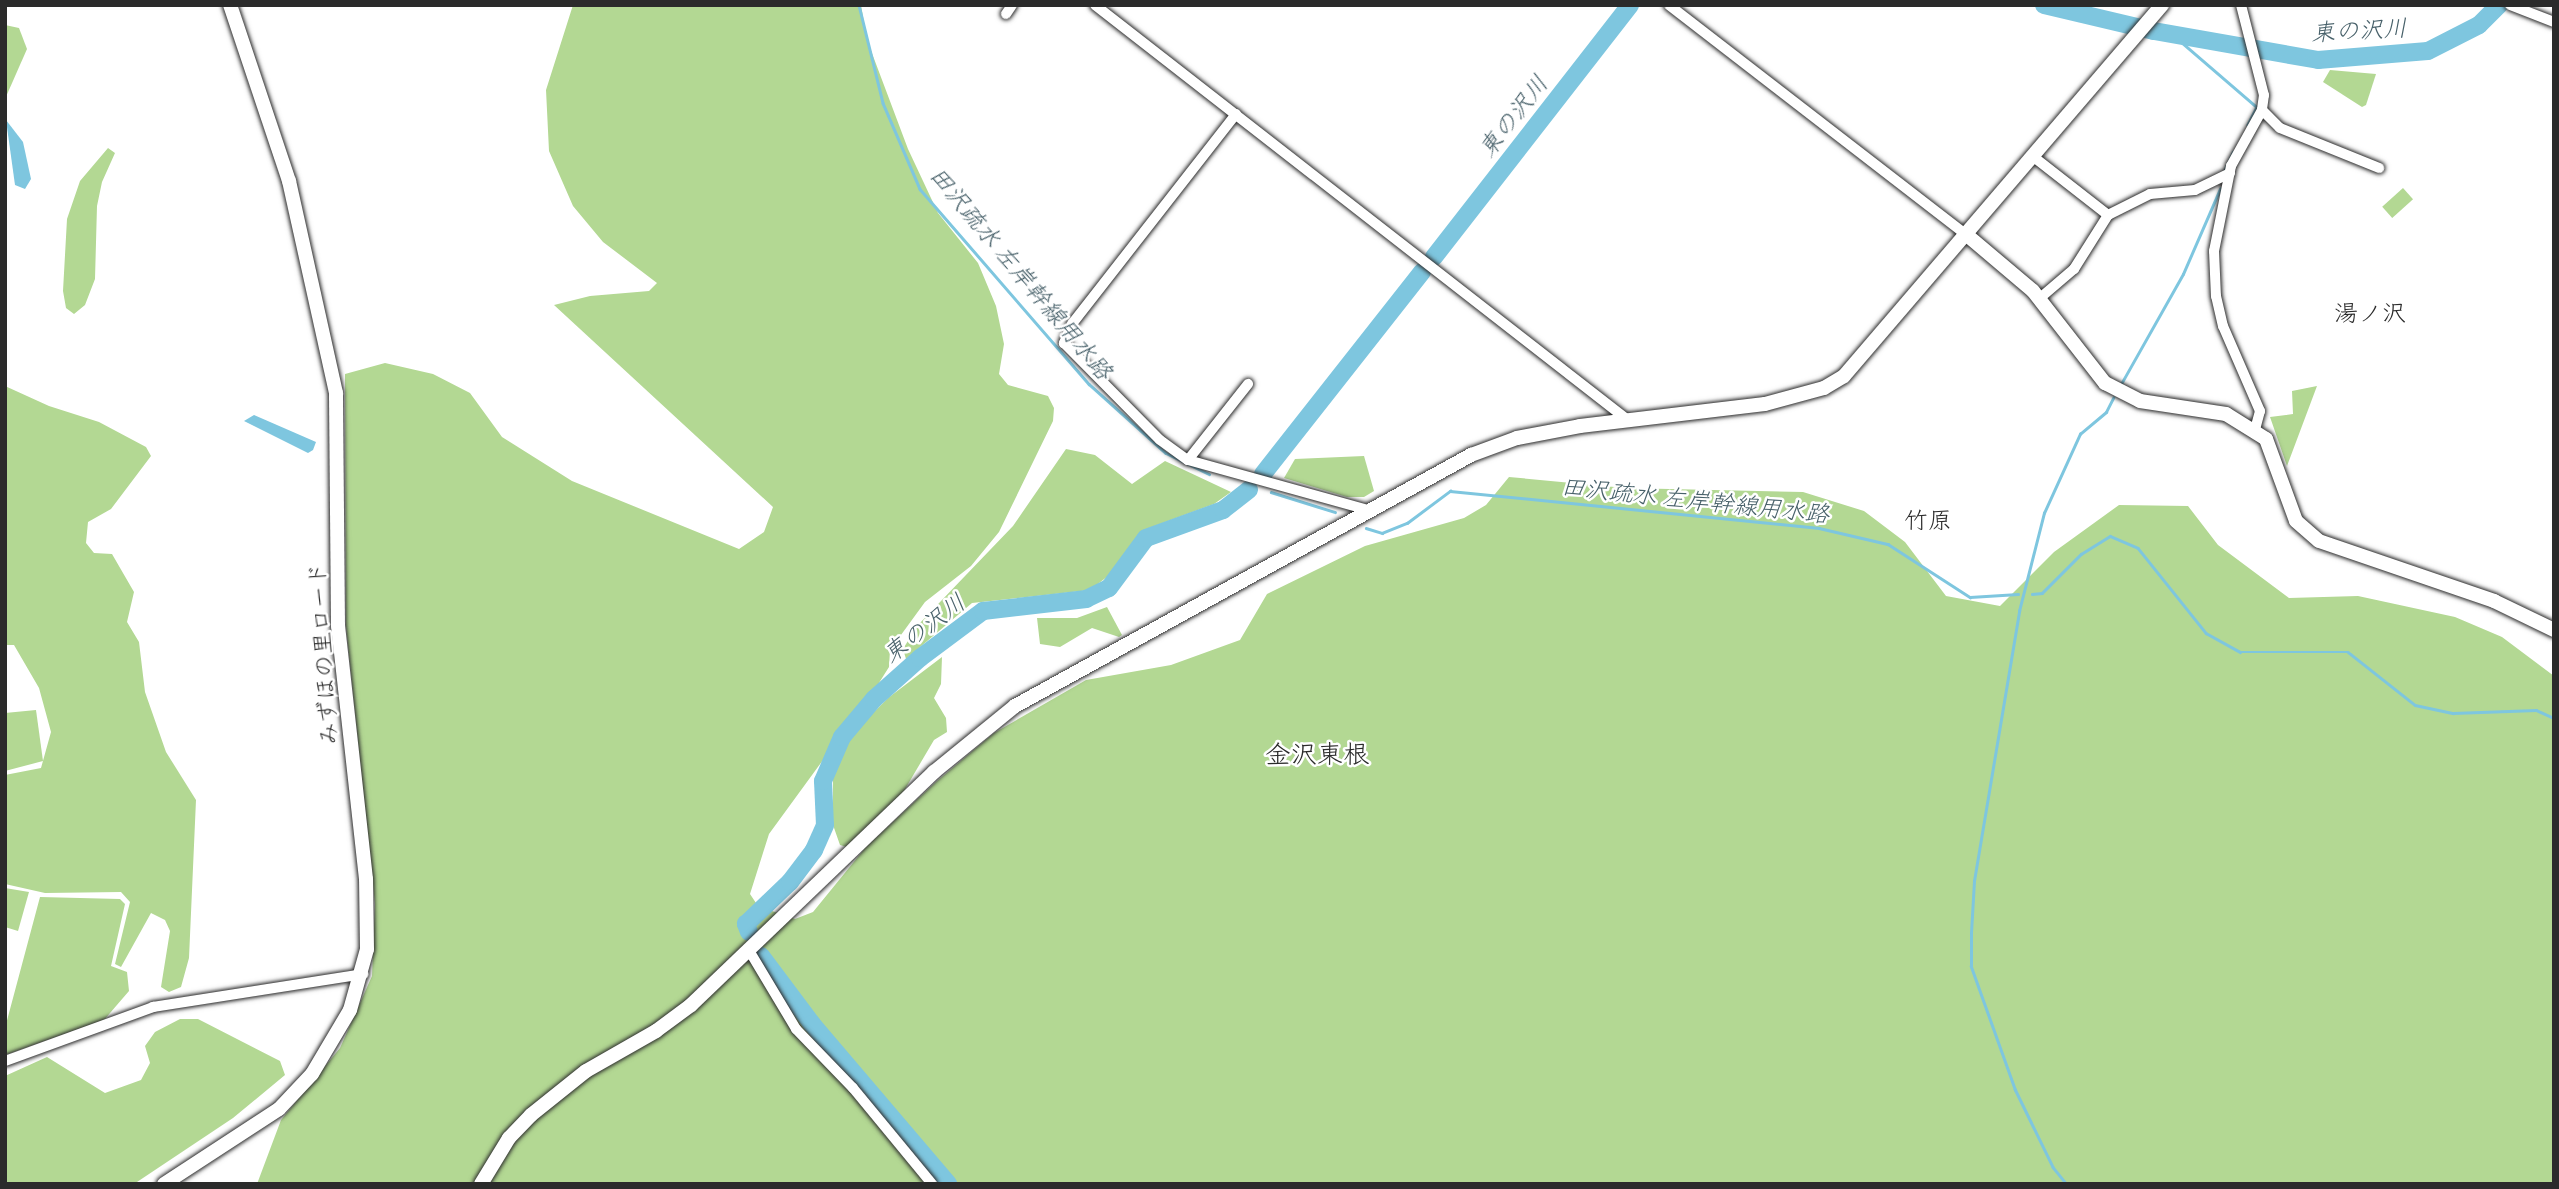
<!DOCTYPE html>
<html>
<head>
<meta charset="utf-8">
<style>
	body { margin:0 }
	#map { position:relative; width:2559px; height:1189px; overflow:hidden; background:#fff; font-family:Itim,"Klee One",sans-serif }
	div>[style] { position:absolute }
	.green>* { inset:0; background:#b3d893; transform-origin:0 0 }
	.water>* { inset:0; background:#7ec6df }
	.stream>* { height:2.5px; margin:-1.25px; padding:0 1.25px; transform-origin:1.25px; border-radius:1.25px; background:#7ec6df }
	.river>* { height:18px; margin:-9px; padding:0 9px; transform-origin:9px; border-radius:9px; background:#7ec6df }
	.roads { filter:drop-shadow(0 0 2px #2b2b2b) drop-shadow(0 0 2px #2b2b2b) }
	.minor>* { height:10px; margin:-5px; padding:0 5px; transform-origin:5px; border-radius:5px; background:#fff }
	.tertiary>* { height:14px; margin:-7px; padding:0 7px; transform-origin:7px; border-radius:7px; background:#fff }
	span { translate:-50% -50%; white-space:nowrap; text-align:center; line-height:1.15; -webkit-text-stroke:5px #fff; paint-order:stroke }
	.street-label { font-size:23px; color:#2b2b2b }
	.water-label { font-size:24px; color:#48616a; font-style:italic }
	.neighbourhood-label { font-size:24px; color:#2b2b2b }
	.quarter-label { font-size:26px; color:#2b2b2b }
	.frame { position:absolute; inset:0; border:7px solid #2b2b2b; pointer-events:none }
</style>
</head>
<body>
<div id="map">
	<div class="green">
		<i style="clip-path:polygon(573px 5px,861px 5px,867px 40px,908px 149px,938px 213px,978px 263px,996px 306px,1004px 344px,999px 374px,1008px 385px,1048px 396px,1054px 408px,1053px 421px,999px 532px,971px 566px,925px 602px,890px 650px,889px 667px,877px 686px,769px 834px,750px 894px,758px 906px,795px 919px,813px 912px,866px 847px,937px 781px,994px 733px,1086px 680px,1171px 665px,1240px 640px,1267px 594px,1365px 546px,1464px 518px,1486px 505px,1509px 477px,1625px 488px,1803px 492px,1864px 511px,1905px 542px,1946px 596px,2000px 606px,2054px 552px,2119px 505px,2188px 506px,2218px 545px,2289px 598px,2358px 596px,2455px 617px,2502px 637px,2554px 676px,2554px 1184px,257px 1184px,281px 1120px,340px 1048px,372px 976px,375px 904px,346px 626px,345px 374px,385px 363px,433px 374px,470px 393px,502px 437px,572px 481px,739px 549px,764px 532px,773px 507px,554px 305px,590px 296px,649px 291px,657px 283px,603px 242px,573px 206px,549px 151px,546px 90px)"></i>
		<i style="clip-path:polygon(5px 25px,19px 28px,27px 49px,5px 99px)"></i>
		<i style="clip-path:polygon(2330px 70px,2376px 74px,2366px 105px,2362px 107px,2323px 82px)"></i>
		<i style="clip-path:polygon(108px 148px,115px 153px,102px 182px,97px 206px,95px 279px,85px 305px,74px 314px,66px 308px,63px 291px,67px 219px,80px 181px)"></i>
		<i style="left:2403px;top:188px;width:15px;height:28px;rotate:48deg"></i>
		<i style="clip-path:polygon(5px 386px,49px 406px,99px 422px,146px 447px,151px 456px,111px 509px,88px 522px,86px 543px,94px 553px,112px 554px,134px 592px,127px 622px,139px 642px,145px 692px,166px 752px,196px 800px,189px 958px,181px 987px,169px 992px,161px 987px,170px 931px,165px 920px,151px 913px,121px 967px,115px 964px,130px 902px,121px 892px,45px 893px,5px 884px,5px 775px,41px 768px,51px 732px,39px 688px,14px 645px,5px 645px)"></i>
		<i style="clip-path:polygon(2317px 386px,2287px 466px,2270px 417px,2293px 414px,2292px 391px)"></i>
		<i style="clip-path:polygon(1066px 449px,1095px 455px,1132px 484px,1165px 461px,1231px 492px,1214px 504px,1149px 528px,1112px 573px,1090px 590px,972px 603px,906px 659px,903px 649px,917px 626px,1013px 526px)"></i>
		<i style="clip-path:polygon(1364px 456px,1374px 491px,1364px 497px,1347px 497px,1284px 478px,1295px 459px)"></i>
		<i style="clip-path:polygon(1107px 607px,1122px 635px,1119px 637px,1092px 628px,1060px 647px,1040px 644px,1037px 618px,1077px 618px)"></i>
		<i style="clip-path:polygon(942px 657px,941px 684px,934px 698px,946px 718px,947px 732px,934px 740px,901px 796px,847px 847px,840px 845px,833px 825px,833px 775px,844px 742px,888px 698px)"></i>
		<i style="clip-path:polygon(36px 710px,43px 761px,5px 771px,5px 713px)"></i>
		<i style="clip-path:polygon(5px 888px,29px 892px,18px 931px,5px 927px)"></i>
		<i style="clip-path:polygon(40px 897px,120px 899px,125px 904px,111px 966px,127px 972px,129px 991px,104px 1020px,5px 1055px,5px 1028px)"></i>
		<i style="clip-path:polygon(180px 1019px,198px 1019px,280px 1061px,285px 1075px,233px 1118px,134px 1184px,5px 1184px,5px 1076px,47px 1057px,105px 1093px,141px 1080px,150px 1063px,145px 1046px,155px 1032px)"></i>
	</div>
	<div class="water">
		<i style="clip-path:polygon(6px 120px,23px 142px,31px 179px,25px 189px,15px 185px)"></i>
		<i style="clip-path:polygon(254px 415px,316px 442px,313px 450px,308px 453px,244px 421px)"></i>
	</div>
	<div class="stream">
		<i style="left:859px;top:5px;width:101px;rotate:76.2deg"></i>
		<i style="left:883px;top:103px;width:94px;rotate:66.7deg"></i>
		<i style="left:920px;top:189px;width:258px;rotate:49.1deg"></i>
		<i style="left:1089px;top:384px;width:103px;rotate:41.9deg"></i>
		<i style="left:1166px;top:453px;width:48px;rotate:26deg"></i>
		<i style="left:2172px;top:34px;width:112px;rotate:40.7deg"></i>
		<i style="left:2257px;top:107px;width:20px;rotate:117deg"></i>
		<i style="left:2224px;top:171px;width:21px;rotate:-65deg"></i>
		<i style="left:2121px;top:384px;width:126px;rotate:-60.6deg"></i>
		<i style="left:2183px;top:274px;width:93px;rotate:-66.5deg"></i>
		<i style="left:1271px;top:492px;width:67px;rotate:17.4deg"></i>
		<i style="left:1366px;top:528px;width:17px;rotate:17deg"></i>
		<i style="left:1382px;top:533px;width:27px;rotate:-22deg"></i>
		<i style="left:1407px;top:523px;width:54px;rotate:-36.7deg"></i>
		<i style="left:1450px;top:491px;width:371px;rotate:5.7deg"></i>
		<i style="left:1819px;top:528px;width:71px;rotate:13.1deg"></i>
		<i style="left:1888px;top:544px;width:98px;rotate:32.9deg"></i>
		<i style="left:1970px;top:597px;width:48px;rotate:-3.6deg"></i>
		<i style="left:2032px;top:594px;width:10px;rotate:-6deg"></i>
		<i style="left:2042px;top:593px;width:55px;rotate:-45deg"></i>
		<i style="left:2081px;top:554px;width:34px;rotate:-32deg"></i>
		<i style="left:2110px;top:536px;width:30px;rotate:23deg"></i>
		<i style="left:2138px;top:548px;width:109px;rotate:51.3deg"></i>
		<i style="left:2206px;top:633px;width:39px;rotate:29deg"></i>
		<i style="left:2240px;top:652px;width:108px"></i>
		<i style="left:2348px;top:652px;width:85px;rotate:38.3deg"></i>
		<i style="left:2415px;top:705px;width:39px;rotate:12deg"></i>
		<i style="left:2453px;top:713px;width:83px;rotate:-2.1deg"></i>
		<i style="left:2536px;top:710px;width:20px;rotate:24deg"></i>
		<i style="left:2066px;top:1184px;width:21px;rotate:-129deg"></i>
		<i style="left:2053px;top:1168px;width:87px;rotate:-116deg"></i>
		<i style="left:2015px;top:1090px;width:131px;rotate:-109.7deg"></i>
		<i style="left:1971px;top:967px;width:34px;rotate:-90deg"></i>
		<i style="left:1971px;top:933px;width:52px;rotate:-86.7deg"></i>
		<i style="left:1974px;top:881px;width:274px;rotate:-80.5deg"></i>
		<i style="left:2019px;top:611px;width:101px;rotate:-75.7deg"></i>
		<i style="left:2044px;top:513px;width:87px;rotate:-65.5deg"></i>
		<i style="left:2080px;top:434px;width:34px;rotate:-40deg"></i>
		<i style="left:2106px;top:412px;width:16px;rotate:-63deg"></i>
	</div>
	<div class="river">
		<i style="left:2044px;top:5px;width:113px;rotate:13.3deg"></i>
		<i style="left:2154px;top:31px;width:167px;rotate:10deg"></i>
		<i style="left:2318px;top:60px;width:110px;rotate:-4.7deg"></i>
		<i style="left:2428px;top:51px;width:57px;rotate:-27deg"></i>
		<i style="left:2479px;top:25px;width:28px;rotate:-45deg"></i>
		<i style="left:1434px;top:257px;width:319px;rotate:-52.1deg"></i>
		<i style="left:1263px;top:474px;width:257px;rotate:-51.8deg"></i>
		<i style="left:749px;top:932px;width:9px;rotate:-111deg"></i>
		<i style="left:746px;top:924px;width:61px;rotate:-43.7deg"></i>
		<i style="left:790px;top:882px;width:40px;rotate:-53deg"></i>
		<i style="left:814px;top:850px;width:27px;rotate:-66deg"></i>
		<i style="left:825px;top:825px;width:44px;rotate:-92.6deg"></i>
		<i style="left:823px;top:781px;width:48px;rotate:-66.6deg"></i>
		<i style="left:842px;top:737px;width:50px;rotate:-49.9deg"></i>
		<i style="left:874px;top:699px;width:62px;rotate:-41.7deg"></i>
		<i style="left:920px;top:658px;width:79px;rotate:-36.7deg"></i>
		<i style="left:983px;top:611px;width:104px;rotate:-6.6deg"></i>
		<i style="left:1086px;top:599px;width:25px;rotate:-26deg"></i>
		<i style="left:1109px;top:588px;width:62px;rotate:-53.5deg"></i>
		<i style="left:1146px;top:538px;width:82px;rotate:-20deg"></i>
		<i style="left:1223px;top:510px;width:33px;rotate:-38deg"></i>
		<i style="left:761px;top:956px;width:85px;rotate:53.1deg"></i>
		<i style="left:812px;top:1024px;width:210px;rotate:49.6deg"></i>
	</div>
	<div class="roads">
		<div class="minor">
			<i style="left:1095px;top:5px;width:677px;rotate:37.92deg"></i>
			<i style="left:1669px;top:5px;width:378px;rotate:37.7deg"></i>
			<i style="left:2241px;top:5px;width:93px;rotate:75.7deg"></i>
			<i style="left:2264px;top:95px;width:15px;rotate:98deg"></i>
			<i style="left:2262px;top:110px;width:64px;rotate:119deg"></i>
			<i style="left:2231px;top:166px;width:87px;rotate:101.3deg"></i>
			<i style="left:2214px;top:251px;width:45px;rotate:87.5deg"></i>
			<i style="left:2216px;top:296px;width:31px;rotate:77deg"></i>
			<i style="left:2223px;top:326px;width:93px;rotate:66.5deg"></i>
			<i style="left:2260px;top:411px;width:20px;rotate:105deg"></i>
			<i style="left:2510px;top:5px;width:47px;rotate:21.1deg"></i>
			<i style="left:1006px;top:14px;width:11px;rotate:-56deg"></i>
			<i style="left:2262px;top:110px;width:25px;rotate:45deg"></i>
			<i style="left:2280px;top:128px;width:107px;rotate:22deg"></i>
			<i style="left:1236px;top:114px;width:266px;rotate:128deg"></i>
			<i style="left:1072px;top:324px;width:21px;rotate:113deg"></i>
			<i style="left:1064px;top:343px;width:136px;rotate:45.3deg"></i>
			<i style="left:1160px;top:440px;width:34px;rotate:36deg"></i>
			<i style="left:1188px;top:460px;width:187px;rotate:15.5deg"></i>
			<i style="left:2035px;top:158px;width:93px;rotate:38deg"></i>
			<i style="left:2108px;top:215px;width:47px;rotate:-26.6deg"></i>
			<i style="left:2150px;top:194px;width:45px;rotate:-5.1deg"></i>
			<i style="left:2195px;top:190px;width:39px;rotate:-26deg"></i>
			<i style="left:2040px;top:298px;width:45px;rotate:-40.5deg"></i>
			<i style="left:2074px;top:269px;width:64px;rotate:-57.8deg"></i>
			<i style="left:1188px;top:460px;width:97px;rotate:-51.7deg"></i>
			<i style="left:750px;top:952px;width:90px;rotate:59.1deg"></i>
			<i style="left:796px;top:1029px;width:82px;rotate:46deg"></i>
			<i style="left:853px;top:1088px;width:124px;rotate:50.5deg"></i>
			<i style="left:5px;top:1061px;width:158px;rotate:-20deg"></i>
			<i style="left:153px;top:1007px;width:213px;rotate:-8.9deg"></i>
		</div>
		<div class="tertiary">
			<i style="left:1968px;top:236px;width:85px;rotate:40.2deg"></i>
			<i style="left:2033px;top:291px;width:117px;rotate:52deg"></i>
			<i style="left:2105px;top:383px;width:39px;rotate:27deg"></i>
			<i style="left:2140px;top:401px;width:87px;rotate:8.6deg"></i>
			<i style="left:2226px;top:414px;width:47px;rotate:32deg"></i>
			<i style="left:2266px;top:439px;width:87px;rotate:69.9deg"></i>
			<i style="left:2296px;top:521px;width:30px;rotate:41deg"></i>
			<i style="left:2319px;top:541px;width:185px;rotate:18.9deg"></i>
			<i style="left:2494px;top:601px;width:67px;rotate:25.8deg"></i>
			<i style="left:164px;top:1184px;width:137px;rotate:-33.1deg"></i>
			<i style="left:279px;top:1109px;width:48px;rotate:-46.7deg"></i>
			<i style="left:312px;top:1074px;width:74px;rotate:-59.3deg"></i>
			<i style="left:350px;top:1010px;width:63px;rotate:-74.4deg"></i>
			<i style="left:367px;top:949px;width:70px;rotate:-90.8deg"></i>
			<i style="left:366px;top:879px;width:255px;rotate:-96.3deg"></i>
			<i style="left:338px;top:626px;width:233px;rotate:-90.5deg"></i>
			<i style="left:336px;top:393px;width:217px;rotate:-102.5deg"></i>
			<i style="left:289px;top:181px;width:186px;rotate:-108.5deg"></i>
			<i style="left:481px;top:1184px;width:54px;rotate:-58.7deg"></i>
			<i style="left:509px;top:1138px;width:32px;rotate:-46deg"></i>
			<i style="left:531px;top:1115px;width:70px;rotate:-38.7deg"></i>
			<i style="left:586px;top:1071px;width:81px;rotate:-29.7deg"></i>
			<i style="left:656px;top:1031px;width:44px;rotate:-36.6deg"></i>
			<i style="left:691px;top:1005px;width:337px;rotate:-43.8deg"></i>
			<i style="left:934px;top:772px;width:104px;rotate:-39.2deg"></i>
			<i style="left:1015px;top:706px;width:521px;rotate:-28.83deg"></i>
			<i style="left:1471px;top:455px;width:49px;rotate:-20.3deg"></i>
			<i style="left:1517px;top:438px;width:64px;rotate:-10.8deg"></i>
			<i style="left:1580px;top:426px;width:186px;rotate:-6.8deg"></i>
			<i style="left:1765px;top:404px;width:61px;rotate:-15.2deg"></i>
			<i style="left:1824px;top:388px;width:23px;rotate:-31deg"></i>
			<i style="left:1844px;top:376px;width:489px;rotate:-49.4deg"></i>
		</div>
	</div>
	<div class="street-label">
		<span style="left:323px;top:654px;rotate:-94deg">みずほの里ロード</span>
	</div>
	<div class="water-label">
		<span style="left:2359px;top:30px;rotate:-3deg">東の沢川</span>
		<span style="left:1513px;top:116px;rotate:-52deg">東の沢川</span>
		<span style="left:1021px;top:273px;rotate:50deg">田沢疏水 左岸幹線用水路</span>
		<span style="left:1695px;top:500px;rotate:6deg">田沢疏水 左岸幹線用水路</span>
		<span style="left:924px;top:628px;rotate:-37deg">東の沢川</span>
	</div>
	<div class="neighbourhood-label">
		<span style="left:2370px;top:313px">湯ノ沢</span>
		<span style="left:1928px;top:520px">竹原</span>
	</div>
	<div class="quarter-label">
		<span style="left:1317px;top:755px">金沢東根</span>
	</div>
	<div class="frame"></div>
</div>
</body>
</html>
